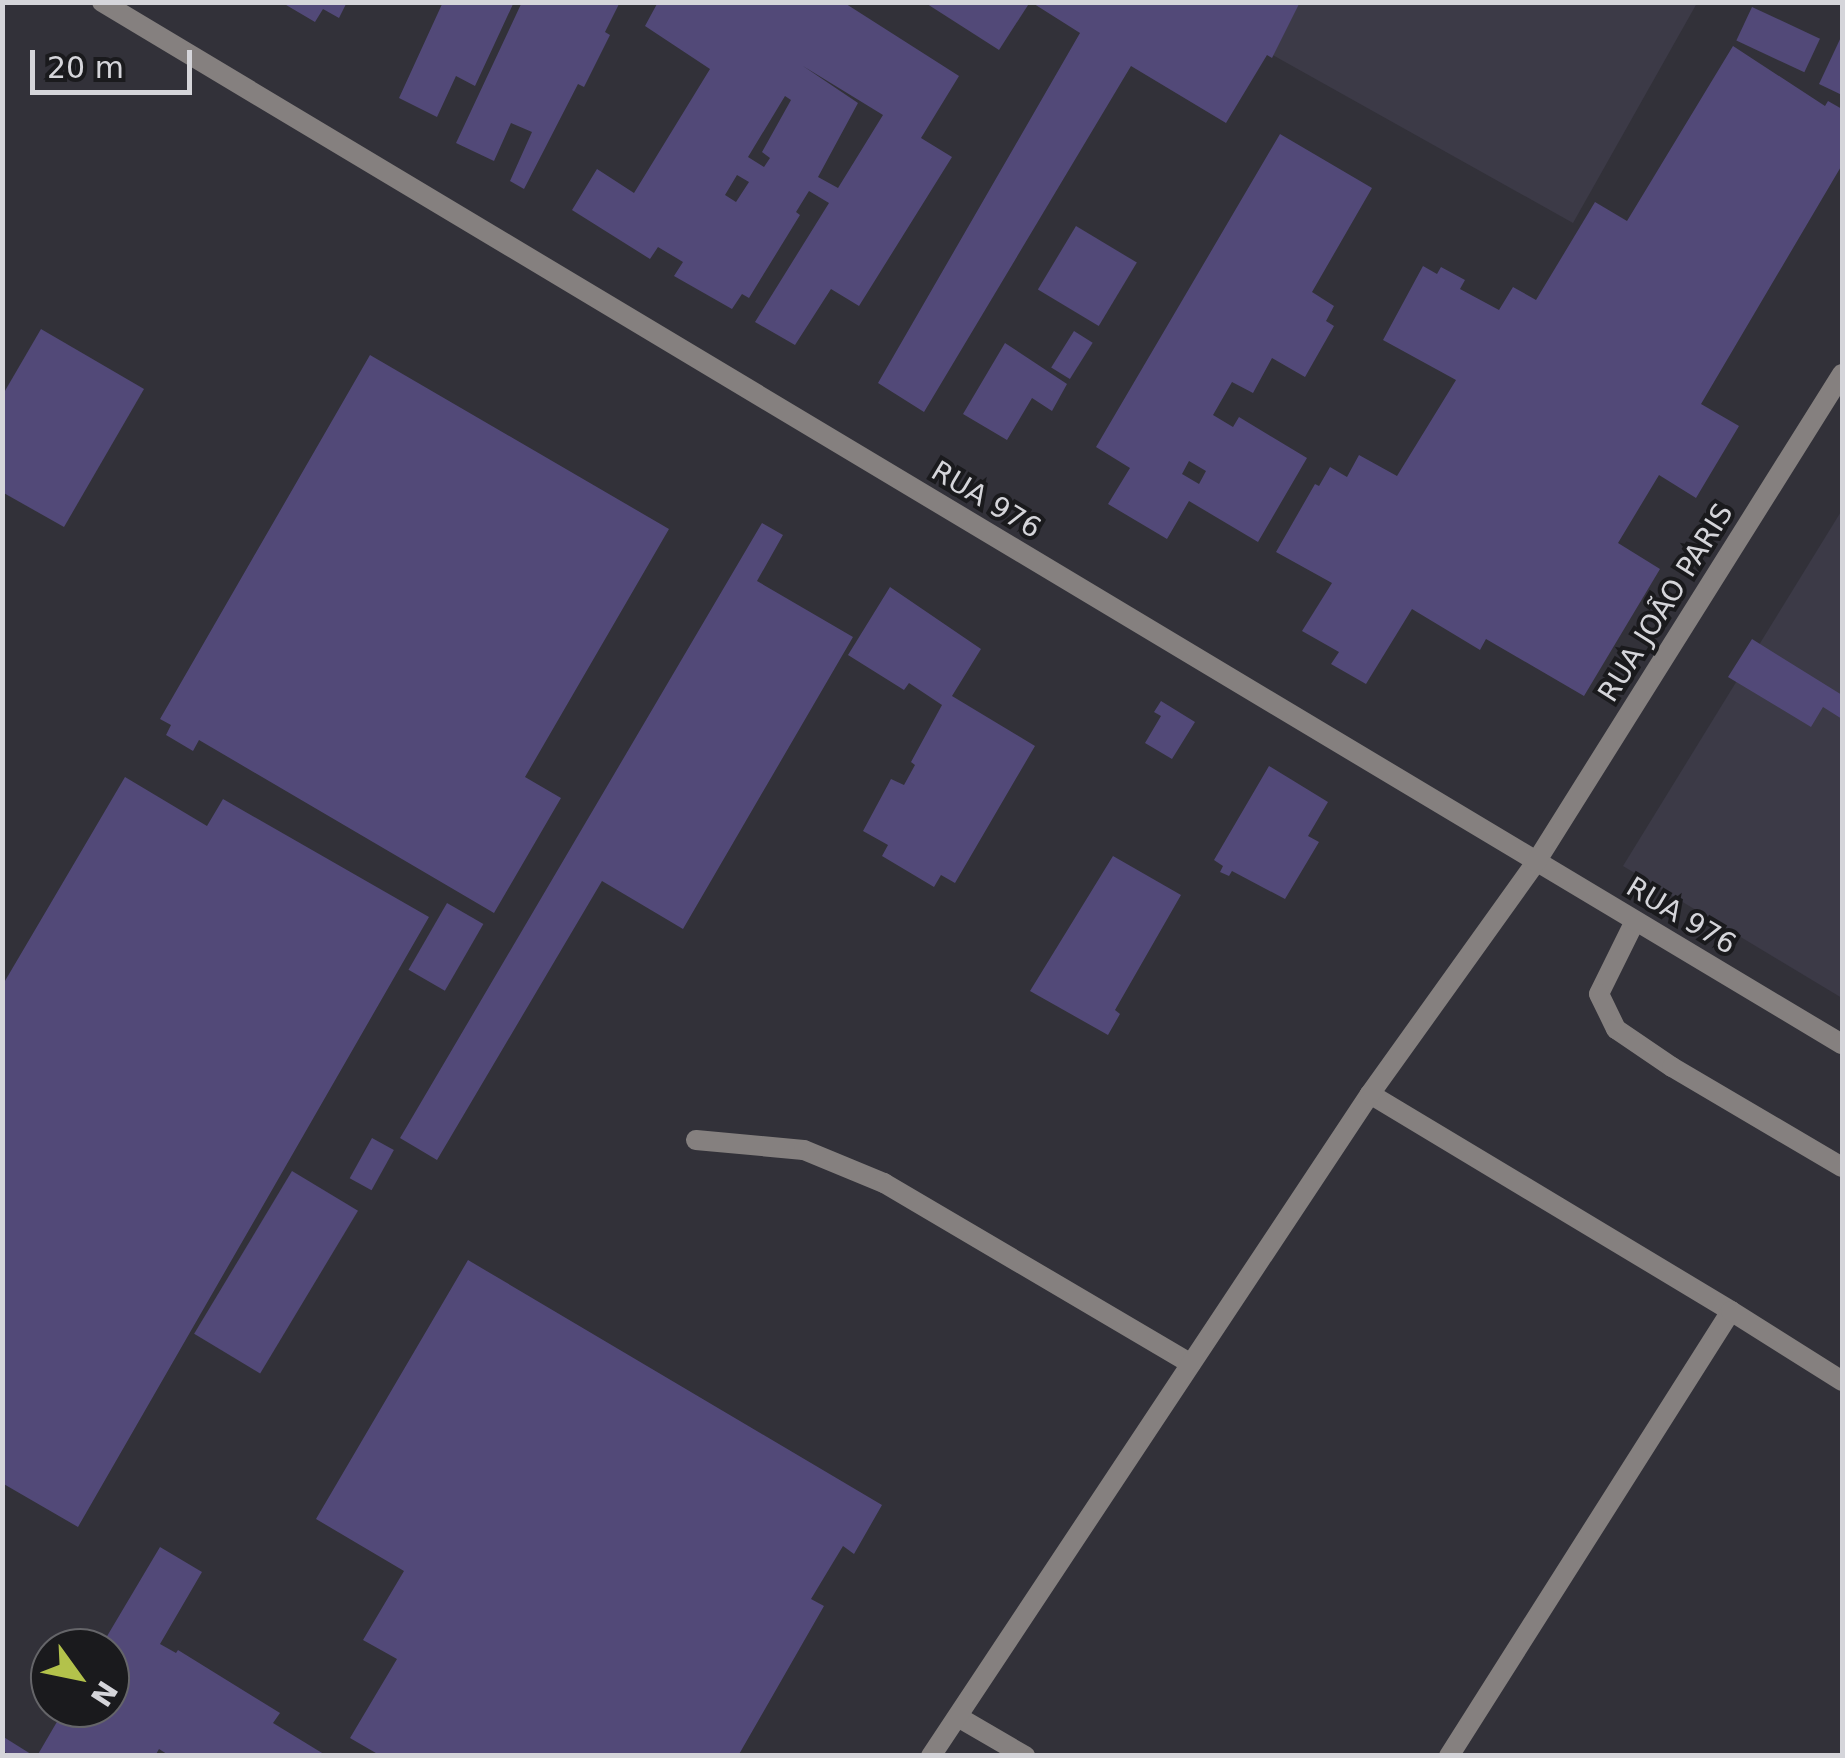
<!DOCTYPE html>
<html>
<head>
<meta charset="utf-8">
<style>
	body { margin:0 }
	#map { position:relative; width:1845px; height:1758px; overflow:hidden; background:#323139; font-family:"DejaVu Sans",sans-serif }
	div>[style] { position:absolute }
	.built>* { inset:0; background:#3c3a47 }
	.building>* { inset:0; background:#524978; transform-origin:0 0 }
	.lane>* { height:20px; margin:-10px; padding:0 10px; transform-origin:10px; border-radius:10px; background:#85807f }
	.street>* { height:20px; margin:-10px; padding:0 10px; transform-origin:10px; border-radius:10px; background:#85807f }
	span { translate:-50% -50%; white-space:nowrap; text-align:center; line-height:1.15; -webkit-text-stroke:8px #1a1a1d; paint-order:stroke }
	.street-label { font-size:28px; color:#d5d5da }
	.frame { position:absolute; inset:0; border:5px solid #d5d5da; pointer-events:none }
	.north { position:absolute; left:30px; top:1628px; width:100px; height:100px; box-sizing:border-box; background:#1a1a1d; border:2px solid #656569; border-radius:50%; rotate:123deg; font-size:28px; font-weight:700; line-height:40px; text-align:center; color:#d5d5da }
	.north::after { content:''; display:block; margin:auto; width:35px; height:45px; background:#b3c24b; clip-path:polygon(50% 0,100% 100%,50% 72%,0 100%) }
	.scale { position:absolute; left:30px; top:50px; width:162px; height:45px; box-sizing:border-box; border:5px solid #d5d5da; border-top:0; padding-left:12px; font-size:30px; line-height:35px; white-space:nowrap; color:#d5d5da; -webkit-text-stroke:8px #1a1a1d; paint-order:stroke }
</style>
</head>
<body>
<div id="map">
	<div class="built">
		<i style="clip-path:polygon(1180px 3px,1697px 3px,1573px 223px)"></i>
		<i style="clip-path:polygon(1842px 510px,1842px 998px,1623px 866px)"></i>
	</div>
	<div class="building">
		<i style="clip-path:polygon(281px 2px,347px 2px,339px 18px,323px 9px,315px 22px)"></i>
		<i style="clip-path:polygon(443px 2px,514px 2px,475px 86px,456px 76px,437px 117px,399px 98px)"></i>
		<i style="clip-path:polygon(522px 2px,620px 2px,605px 32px,610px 35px,584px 87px,578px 84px,524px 189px,510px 181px,532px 132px,511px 123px,494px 161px,456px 143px)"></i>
		<i style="clip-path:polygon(evenodd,658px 2px,843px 2px,959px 76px,921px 138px,952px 157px,859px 306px,831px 289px,795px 345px,755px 322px,829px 203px,809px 191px,796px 212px,800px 215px,749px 298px,742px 294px,732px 309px,674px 276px,683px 262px,658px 247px,650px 259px,572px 210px,597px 169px,634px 193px,710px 69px,645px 26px,658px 2px,803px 66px,883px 115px,838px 188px,818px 177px,858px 103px,803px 66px,658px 2px,785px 96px,791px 100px,762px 152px,770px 158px,764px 167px,748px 157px,785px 96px,658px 2px,737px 175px,749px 182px,736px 202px,725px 195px,737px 175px)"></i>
		<i style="clip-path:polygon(924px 2px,1030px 2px,999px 50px)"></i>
		<i style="clip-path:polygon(1031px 2px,1300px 2px,1272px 58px,1267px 55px,1226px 123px,1131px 66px,924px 412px,878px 383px,1080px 33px)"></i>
		<i style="left:1752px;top:7px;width:75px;height:37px;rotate:25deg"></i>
		<i style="clip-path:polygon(1842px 35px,1842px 95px,1819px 84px)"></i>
		<i style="clip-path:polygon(1733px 46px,1825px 106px,1828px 101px,1842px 109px,1842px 165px,1701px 404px,1739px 426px,1696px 498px,1659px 475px,1618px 543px,1660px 569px,1584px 696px,1486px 639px,1480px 650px,1412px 609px,1366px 684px,1331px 664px,1339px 652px,1302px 631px,1332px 583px,1276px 552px,1315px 484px,1319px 486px,1330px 467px,1347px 477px,1359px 455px,1397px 476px,1456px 380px,1383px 340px,1423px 266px,1437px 274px,1441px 267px,1465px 280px,1460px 289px,1499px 310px,1513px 287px,1536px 300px,1595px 202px,1627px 221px)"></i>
		<i style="clip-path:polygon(evenodd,1280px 134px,1372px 188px,1312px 292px,1334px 306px,1326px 321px,1334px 326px,1305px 377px,1272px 358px,1253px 393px,1232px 382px,1213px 415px,1233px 427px,1239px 417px,1307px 458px,1258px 542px,1189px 501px,1167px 539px,1108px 504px,1130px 468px,1096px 447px,1280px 134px,1189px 461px,1206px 471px,1199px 484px,1182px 474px,1189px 461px)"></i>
		<i style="left:1076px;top:226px;width:71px;height:74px;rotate:31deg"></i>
		<i style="clip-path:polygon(41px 329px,144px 389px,64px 527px,2px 492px,2px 396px)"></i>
		<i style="left:1074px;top:331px;width:22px;height:43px;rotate:32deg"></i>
		<i style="clip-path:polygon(1005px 343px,1067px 384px,1052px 411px,1032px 398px,1007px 440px,963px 414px)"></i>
		<i style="clip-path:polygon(370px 355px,669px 529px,525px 777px,561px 798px,494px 913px,199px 740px,193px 751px,166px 735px,171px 725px,160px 719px)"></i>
		<i style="clip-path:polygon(762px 523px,783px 535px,757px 581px,853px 637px,683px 929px,602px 881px,437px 1160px,400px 1138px)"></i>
		<i style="clip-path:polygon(890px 587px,981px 649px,952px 696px,1035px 746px,955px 883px,941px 875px,934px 887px,882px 856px,888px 845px,863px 831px,891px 779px,904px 785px,915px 765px,911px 762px,942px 705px,909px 683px,904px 690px,848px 655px)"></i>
		<i style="clip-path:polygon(1752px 639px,1842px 695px,1842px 719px,1823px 707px,1811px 727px,1728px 677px)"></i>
		<i style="clip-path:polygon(1161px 701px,1195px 722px,1172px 759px,1145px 743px,1161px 716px,1154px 712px)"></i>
		<i style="clip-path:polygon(1269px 766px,1328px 802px,1308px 836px,1319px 842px,1285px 899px,1232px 871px,1229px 876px,1220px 872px,1223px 866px,1214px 860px)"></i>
		<i style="clip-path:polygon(125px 777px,207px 826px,223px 799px,429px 917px,78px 1527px,2px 1483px,2px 986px)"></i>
		<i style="clip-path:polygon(1113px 856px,1181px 895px,1115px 1010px,1120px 1014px,1108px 1035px,1030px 991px)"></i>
		<i style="left:447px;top:903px;width:42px;height:77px;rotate:30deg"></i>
		<i style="left:372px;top:1138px;width:25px;height:46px;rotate:29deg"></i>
		<i style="left:292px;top:1171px;width:77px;height:190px;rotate:31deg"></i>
		<i style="clip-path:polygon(468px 1260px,882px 1505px,854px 1554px,843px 1546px,811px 1599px,824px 1606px,738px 1756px,381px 1756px,350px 1738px,397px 1659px,363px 1640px,404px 1571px,316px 1519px)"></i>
		<i style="clip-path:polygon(160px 1547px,202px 1572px,160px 1644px,176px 1653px,178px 1650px,280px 1713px,273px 1723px,327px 1756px,170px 1756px,159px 1749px,155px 1756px,37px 1756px,65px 1708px,110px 1708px,110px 1648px,100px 1648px)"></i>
		<i style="clip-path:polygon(2px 1736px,34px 1756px,11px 1756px,2px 1750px)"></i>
	</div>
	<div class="lane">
		<i style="left:1635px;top:921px;width:81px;rotate:116.3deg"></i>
		<i style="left:1599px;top:994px;width:39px;rotate:64deg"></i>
		<i style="left:1616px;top:1029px;width:68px;rotate:34.2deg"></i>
		<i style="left:1672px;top:1067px;width:197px;rotate:30.5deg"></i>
		<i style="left:1370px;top:1094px;width:421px;rotate:31deg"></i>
		<i style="left:1731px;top:1311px;width:527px;rotate:122.36deg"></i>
		<i style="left:696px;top:1140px;width:108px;rotate:5.3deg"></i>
		<i style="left:804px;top:1150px;width:87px;rotate:22.4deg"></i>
		<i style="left:884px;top:1183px;width:356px;rotate:30.5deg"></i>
		<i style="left:1731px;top:1311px;width:131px;rotate:32.2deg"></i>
		<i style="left:958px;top:1717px;width:78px;rotate:30.2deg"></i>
		<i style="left:931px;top:1756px;width:794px;rotate:-56.45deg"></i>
		<i style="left:1370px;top:1094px;width:285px;rotate:-54.4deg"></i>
	</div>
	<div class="street">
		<i style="left:102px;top:2px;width:2028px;rotate:30.92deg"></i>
		<i style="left:1536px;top:862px;width:576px;rotate:-57.91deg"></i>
	</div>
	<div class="street-label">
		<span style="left:986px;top:500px;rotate:31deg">RUA 976</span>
		<span style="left:1666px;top:603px;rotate:-58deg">RUA JOÃO PARIS</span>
		<span style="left:1681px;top:916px;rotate:31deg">RUA 976</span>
	</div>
	<div class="frame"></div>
	<div class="north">N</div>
	<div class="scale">20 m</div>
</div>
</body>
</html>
